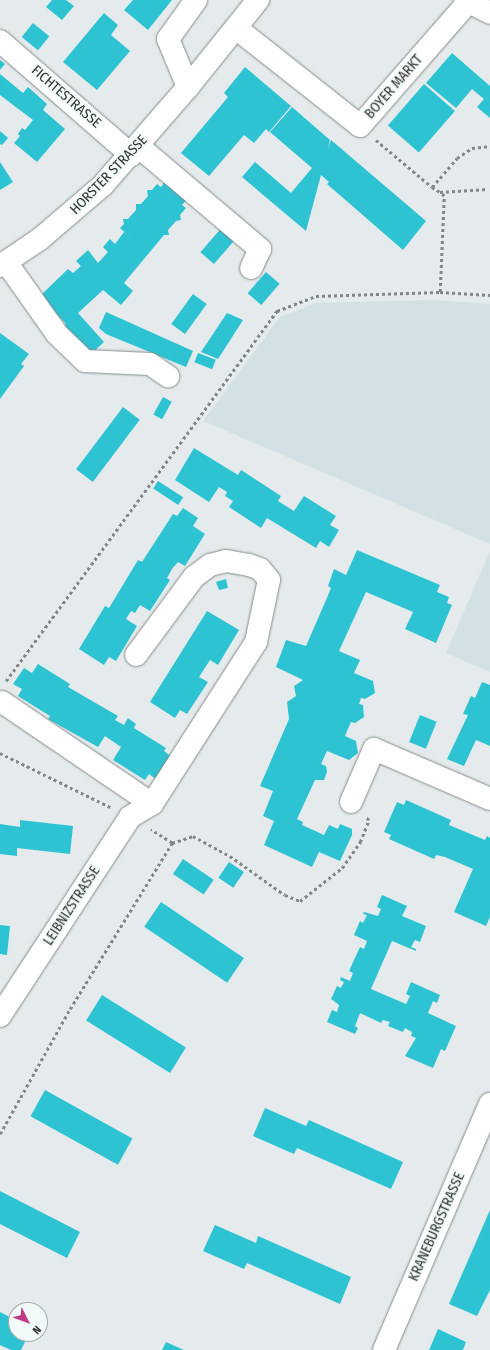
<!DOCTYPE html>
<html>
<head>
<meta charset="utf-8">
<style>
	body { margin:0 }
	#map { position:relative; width:490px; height:1350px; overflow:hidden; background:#e5ebec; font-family:"Fira Sans Condensed",sans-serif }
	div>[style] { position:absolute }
	.built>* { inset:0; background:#d2e1e3 }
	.building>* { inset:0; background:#2dc3d2; transform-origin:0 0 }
	.path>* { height:2.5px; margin-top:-1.25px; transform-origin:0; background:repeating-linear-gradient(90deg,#828687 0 3px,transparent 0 6px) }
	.roads { filter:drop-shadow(0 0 1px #868c8c) drop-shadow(0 0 1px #868c8c) }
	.minor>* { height:22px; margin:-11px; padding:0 11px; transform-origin:11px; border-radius:11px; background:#fff }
	.major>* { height:22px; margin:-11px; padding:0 11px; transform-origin:11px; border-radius:11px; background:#fff }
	span { translate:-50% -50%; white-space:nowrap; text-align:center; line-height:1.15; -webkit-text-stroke:4px #f2f9f9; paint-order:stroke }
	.street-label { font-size:14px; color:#303233 }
	.north { position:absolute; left:8px; top:1302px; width:40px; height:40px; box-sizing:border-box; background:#f2f9f9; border:1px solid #a4a9aa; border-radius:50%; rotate:132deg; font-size:11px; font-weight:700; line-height:16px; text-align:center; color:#303233 }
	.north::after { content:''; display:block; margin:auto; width:14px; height:18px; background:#bc3b84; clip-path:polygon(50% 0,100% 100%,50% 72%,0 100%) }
</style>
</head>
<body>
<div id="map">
	<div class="built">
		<i style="clip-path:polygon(435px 300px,490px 304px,490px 544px,203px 421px,280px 317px,316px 303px)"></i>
		<i style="clip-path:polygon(490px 551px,490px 672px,446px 653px)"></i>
	</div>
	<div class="building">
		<i style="clip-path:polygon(52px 0,66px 0,74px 6px,62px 20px,46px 7px)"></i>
		<i style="clip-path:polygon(133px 0,172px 0,148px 30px,124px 10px)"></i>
		<i style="clip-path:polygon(104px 13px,118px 25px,111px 35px,130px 51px,97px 90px,63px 62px)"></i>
		<i style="left:33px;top:23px;width:21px;height:18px;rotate:39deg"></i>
		<i style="clip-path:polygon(452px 53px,490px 86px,490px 118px,477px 107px,484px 99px,472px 89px,456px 108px,426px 83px)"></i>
		<i style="clip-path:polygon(0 60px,5px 64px,0 70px)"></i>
		<i style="clip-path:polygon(245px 67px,291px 106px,269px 132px,266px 129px,254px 143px,244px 135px,209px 176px,181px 153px,228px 97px,224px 93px)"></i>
		<i style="clip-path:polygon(0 74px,23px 93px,28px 87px,47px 104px,43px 110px,65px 129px,37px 162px,14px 143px,20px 136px,18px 134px,22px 128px,25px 130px,33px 120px,0 95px)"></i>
		<i style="left:424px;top:84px;width:41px;height:55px;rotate:41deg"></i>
		<i style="clip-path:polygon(292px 107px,330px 140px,328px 149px,331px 140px,426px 221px,403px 250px,327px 184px,329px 182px,321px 175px,306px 231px,242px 177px,255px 162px,291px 193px,312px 168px,270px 132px)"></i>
		<i style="clip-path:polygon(0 131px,8px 138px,2px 145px,0 144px)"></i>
		<i style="clip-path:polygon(0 162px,13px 182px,0 190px)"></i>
		<i style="clip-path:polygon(166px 180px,188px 198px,182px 205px,186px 208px,180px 215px,181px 220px,176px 221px,168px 230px,169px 235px,164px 235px,124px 283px,133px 291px,121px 305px,103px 290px,78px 313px,104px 342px,91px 354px,61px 328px,66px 324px,40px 296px,68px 269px,73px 273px,81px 266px,76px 261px,88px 250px,98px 263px,108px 252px,103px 247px,110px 239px,115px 244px,124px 232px,132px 239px,120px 228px,124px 224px,123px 219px,128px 219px,136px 210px,136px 204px,141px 204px,148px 196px,147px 190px,152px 190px,157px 184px,161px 187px)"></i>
		<i style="left:224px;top:225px;width:18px;height:36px;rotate:41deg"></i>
		<i style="left:266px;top:272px;width:18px;height:28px;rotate:41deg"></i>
		<i style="left:193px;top:294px;width:17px;height:37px;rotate:36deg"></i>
		<i style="clip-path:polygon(106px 312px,193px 351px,186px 367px,106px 334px,99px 328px)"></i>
		<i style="clip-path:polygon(227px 313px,243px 320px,218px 359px,201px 352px)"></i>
		<i style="clip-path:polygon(0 333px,29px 354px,21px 364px,24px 366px,0 399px)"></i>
		<i style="left:198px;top:353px;width:19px;height:10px;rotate:21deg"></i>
		<i style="left:163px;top:397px;width:10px;height:20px;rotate:29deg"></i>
		<i style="left:123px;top:407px;width:21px;height:78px;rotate:37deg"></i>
		<i style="clip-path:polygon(194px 448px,238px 475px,241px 470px,281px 496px,278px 501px,294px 511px,304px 496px,336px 516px,330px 525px,339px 530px,329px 547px,320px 541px,316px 548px,267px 518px,261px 528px,229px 507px,233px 501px,225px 496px,227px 492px,219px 487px,209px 502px,175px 480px)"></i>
		<i style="left:158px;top:481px;width:30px;height:9px;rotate:33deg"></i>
		<i style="clip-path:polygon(183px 508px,198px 518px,193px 526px,205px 534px,185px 566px,178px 562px,172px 569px,167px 578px,170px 580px,150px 611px,140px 605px,135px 613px,131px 611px,126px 619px,137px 626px,116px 661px,109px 657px,104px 665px,79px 649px,105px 606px,109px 608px,138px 560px,142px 562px,173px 514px,177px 516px)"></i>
		<i style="clip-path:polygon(357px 550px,440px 585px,437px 592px,449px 597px,447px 603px,452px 605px,436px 643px,405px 629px,413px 612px,366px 592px,339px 651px,360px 660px,354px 673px,373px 681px,375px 693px,365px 699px,361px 698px,359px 704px,363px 705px,364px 717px,355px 723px,351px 722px,345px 736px,356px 741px,358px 753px,349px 760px,327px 751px,321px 764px,326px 766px,327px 772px,324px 780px,315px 780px,297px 819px,303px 822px,302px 825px,324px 835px,329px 825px,338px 829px,340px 824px,352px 829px,352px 835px,340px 861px,319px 852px,312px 867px,264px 845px,274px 821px,263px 816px,273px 791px,260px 786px,289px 719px,287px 702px,296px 696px,294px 686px,303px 680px,276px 667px,286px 640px,306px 646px,326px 600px,331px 588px,328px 586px,334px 569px,346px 575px)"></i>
		<i style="clip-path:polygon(226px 579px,228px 588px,219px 590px,216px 582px)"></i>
		<i style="clip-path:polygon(207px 611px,239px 630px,218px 665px,210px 660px,199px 677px,208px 682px,187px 714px,180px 710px,175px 718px,150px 702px)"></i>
		<i style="clip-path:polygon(38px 664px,70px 684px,68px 687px,118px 716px,115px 720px,124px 725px,128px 718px,136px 724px,134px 728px,166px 748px,164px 751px,172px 757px,157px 780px,149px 774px,145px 780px,113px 760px,121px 747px,105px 736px,98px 747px,48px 719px,50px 716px,18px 696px,22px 689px,13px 684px,24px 668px,32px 673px)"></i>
		<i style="clip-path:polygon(482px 682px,490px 685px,490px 746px,476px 740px,464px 766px,447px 759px,468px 715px,463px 714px,471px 696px,475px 698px)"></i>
		<i style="left:420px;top:715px;width:18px;height:29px;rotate:22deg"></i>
		<i style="clip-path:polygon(406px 800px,451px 820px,449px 825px,485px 840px,487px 836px,490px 838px,490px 917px,486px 926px,454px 912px,473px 869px,445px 857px,436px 855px,434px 859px,389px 839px,391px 835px,384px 832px,397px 802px,404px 805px)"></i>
		<i style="clip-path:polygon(20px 820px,73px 826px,70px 854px,17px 848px,17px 856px,0 854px,0 824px,20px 827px)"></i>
		<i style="left:183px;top:859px;width:37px;height:18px;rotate:34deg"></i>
		<i style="left:229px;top:862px;width:18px;height:19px;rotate:34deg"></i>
		<i style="clip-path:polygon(382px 895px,407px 906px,402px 916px,426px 926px,420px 942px,415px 940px,411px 947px,416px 949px,416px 951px,392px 941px,371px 989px,406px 1004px,410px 996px,406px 994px,411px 982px,440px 995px,437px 1003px,433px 1001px,428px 1013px,456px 1026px,445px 1051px,441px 1049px,433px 1068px,405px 1056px,416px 1038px,411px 1036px,412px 1032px,405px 1028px,403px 1032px,388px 1026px,390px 1022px,383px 1020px,381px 1023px,360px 1013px,355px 1026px,358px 1028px,355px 1034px,327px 1022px,332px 1010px,337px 1012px,339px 1005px,331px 999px,337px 986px,341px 988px,344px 982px,340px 980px,341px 977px,350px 981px,353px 973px,349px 971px,360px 947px,364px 949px,367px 941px,354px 935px,360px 921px,363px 923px,367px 915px,363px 914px,364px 912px,378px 916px,381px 909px,377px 907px)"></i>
		<i style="left:161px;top:902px;width:100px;height:30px;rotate:34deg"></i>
		<i style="clip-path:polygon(0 925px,10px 926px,7px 955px,0 954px)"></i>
		<i style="left:102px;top:995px;width:99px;height:30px;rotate:32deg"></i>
		<i style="left:45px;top:1090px;width:100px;height:30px;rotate:29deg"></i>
		<i style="clip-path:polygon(265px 1108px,306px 1126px,309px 1120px,403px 1162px,391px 1189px,297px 1148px,294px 1154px,253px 1136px)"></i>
		<i style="clip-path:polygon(0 1191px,80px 1232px,67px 1258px,0 1224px)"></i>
		<i style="clip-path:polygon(490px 1210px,490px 1290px,477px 1316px,449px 1304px)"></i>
		<i style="clip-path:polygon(215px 1225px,256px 1243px,258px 1236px,351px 1277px,340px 1304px,247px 1263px,244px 1269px,203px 1251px)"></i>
		<i style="clip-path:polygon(0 1312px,16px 1320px,16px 1334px,29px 1334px,21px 1350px,11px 1350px,0 1345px)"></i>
		<i style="clip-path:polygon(438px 1329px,466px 1342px,463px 1350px,429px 1350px)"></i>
		<i style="clip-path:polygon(166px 1342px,184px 1350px,162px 1350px)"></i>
	</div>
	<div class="path">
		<i style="left:376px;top:140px;width:73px;rotate:40deg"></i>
		<i style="left:432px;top:187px;width:38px;rotate:-49deg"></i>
		<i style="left:457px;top:158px;width:18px;rotate:-34deg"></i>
		<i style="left:472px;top:148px;width:18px;rotate:-6deg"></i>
		<i style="left:432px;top:187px;width:9px;rotate:32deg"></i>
		<i style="left:440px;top:192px;width:48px;rotate:-3.6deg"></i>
		<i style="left:440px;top:292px;width:96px;rotate:-87.6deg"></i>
		<i style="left:444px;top:196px;width:6px;rotate:-135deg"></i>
		<i style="left:6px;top:681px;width:459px;rotate:-53.8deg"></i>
		<i style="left:277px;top:311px;width:42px;rotate:-21deg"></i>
		<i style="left:316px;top:296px;width:124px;rotate:-1.8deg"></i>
		<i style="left:440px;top:292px;width:50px;rotate:3.4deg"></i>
		<i style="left:0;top:753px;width:123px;rotate:26.1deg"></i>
		<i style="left:172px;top:843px;width:22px;rotate:-18deg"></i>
		<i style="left:193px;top:836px;width:42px;rotate:28.4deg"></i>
		<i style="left:230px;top:856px;width:67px;rotate:35.3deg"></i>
		<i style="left:285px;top:895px;width:16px;rotate:22deg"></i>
		<i style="left:300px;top:901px;width:53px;rotate:-38.2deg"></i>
		<i style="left:342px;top:868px;width:32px;rotate:-55deg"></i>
		<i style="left:360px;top:842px;width:24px;rotate:-68deg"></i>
		<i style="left:369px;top:820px;width:4px;rotate:-146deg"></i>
		<i style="left:0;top:1134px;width:143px;rotate:-60.8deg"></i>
		<i style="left:70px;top:1009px;width:195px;rotate:-58.4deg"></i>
		<i style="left:172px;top:843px;width:25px;rotate:-148deg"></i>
	</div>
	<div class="roads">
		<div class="minor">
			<i style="left:465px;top:0;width:28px;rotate:27deg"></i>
			<i style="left:236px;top:28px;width:158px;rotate:38.3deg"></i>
			<i style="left:360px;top:126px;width:164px;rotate:-48.9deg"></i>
			<i style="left:0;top:41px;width:174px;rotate:41deg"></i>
			<i style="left:188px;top:87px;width:52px;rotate:-112.6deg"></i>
			<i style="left:168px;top:39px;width:48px;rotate:-54.3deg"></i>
			<i style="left:138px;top:146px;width:160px;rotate:40.2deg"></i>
			<i style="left:260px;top:249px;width:21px;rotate:115deg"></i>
			<i style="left:6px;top:262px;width:88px;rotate:54.7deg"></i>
			<i style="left:57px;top:334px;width:39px;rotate:44deg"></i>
			<i style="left:85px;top:361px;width:65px;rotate:2.6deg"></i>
			<i style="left:150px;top:364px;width:22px;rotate:34deg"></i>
			<i style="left:2px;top:702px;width:181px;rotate:34.2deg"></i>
			<i style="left:351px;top:802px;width:58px;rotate:-66.5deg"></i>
			<i style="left:374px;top:749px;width:126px;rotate:23.3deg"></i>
			<i style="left:0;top:1016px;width:238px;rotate:-56.8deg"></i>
			<i style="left:130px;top:817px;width:26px;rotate:-31deg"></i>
			<i style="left:152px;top:804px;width:193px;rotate:-57.3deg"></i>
			<i style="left:256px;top:642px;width:63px;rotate:-78.2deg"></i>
			<i style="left:269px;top:580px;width:14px;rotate:-129deg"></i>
			<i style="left:260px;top:569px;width:12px;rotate:-160deg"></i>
			<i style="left:249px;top:565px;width:23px;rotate:-170deg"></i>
			<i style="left:226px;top:561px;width:16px;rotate:166deg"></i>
			<i style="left:210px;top:565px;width:20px;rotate:143deg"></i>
			<i style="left:194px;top:577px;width:97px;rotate:126.6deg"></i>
			<i style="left:384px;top:1350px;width:268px;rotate:-66.7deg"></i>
		</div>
		<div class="major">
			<i style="left:0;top:266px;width:48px;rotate:-34deg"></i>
			<i style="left:40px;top:239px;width:83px;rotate:-40.6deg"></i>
			<i style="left:103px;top:185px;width:130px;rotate:-49.1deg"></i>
			<i style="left:188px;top:87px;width:112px;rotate:-51.2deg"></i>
		</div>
	</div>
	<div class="street-label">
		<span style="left:394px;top:87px;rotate:-49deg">BOYER MARKT</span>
		<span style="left:66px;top:97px;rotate:41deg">FICHTESTRASSE</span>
		<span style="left:109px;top:175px;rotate:-46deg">HORSTER STRASSE</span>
		<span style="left:72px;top:906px;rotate:-57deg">LEIBNIZSTRASSE</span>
		<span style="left:437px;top:1227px;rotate:-66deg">KRANEBURGSTRASSE</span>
	</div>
	<div class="north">N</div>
</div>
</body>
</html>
